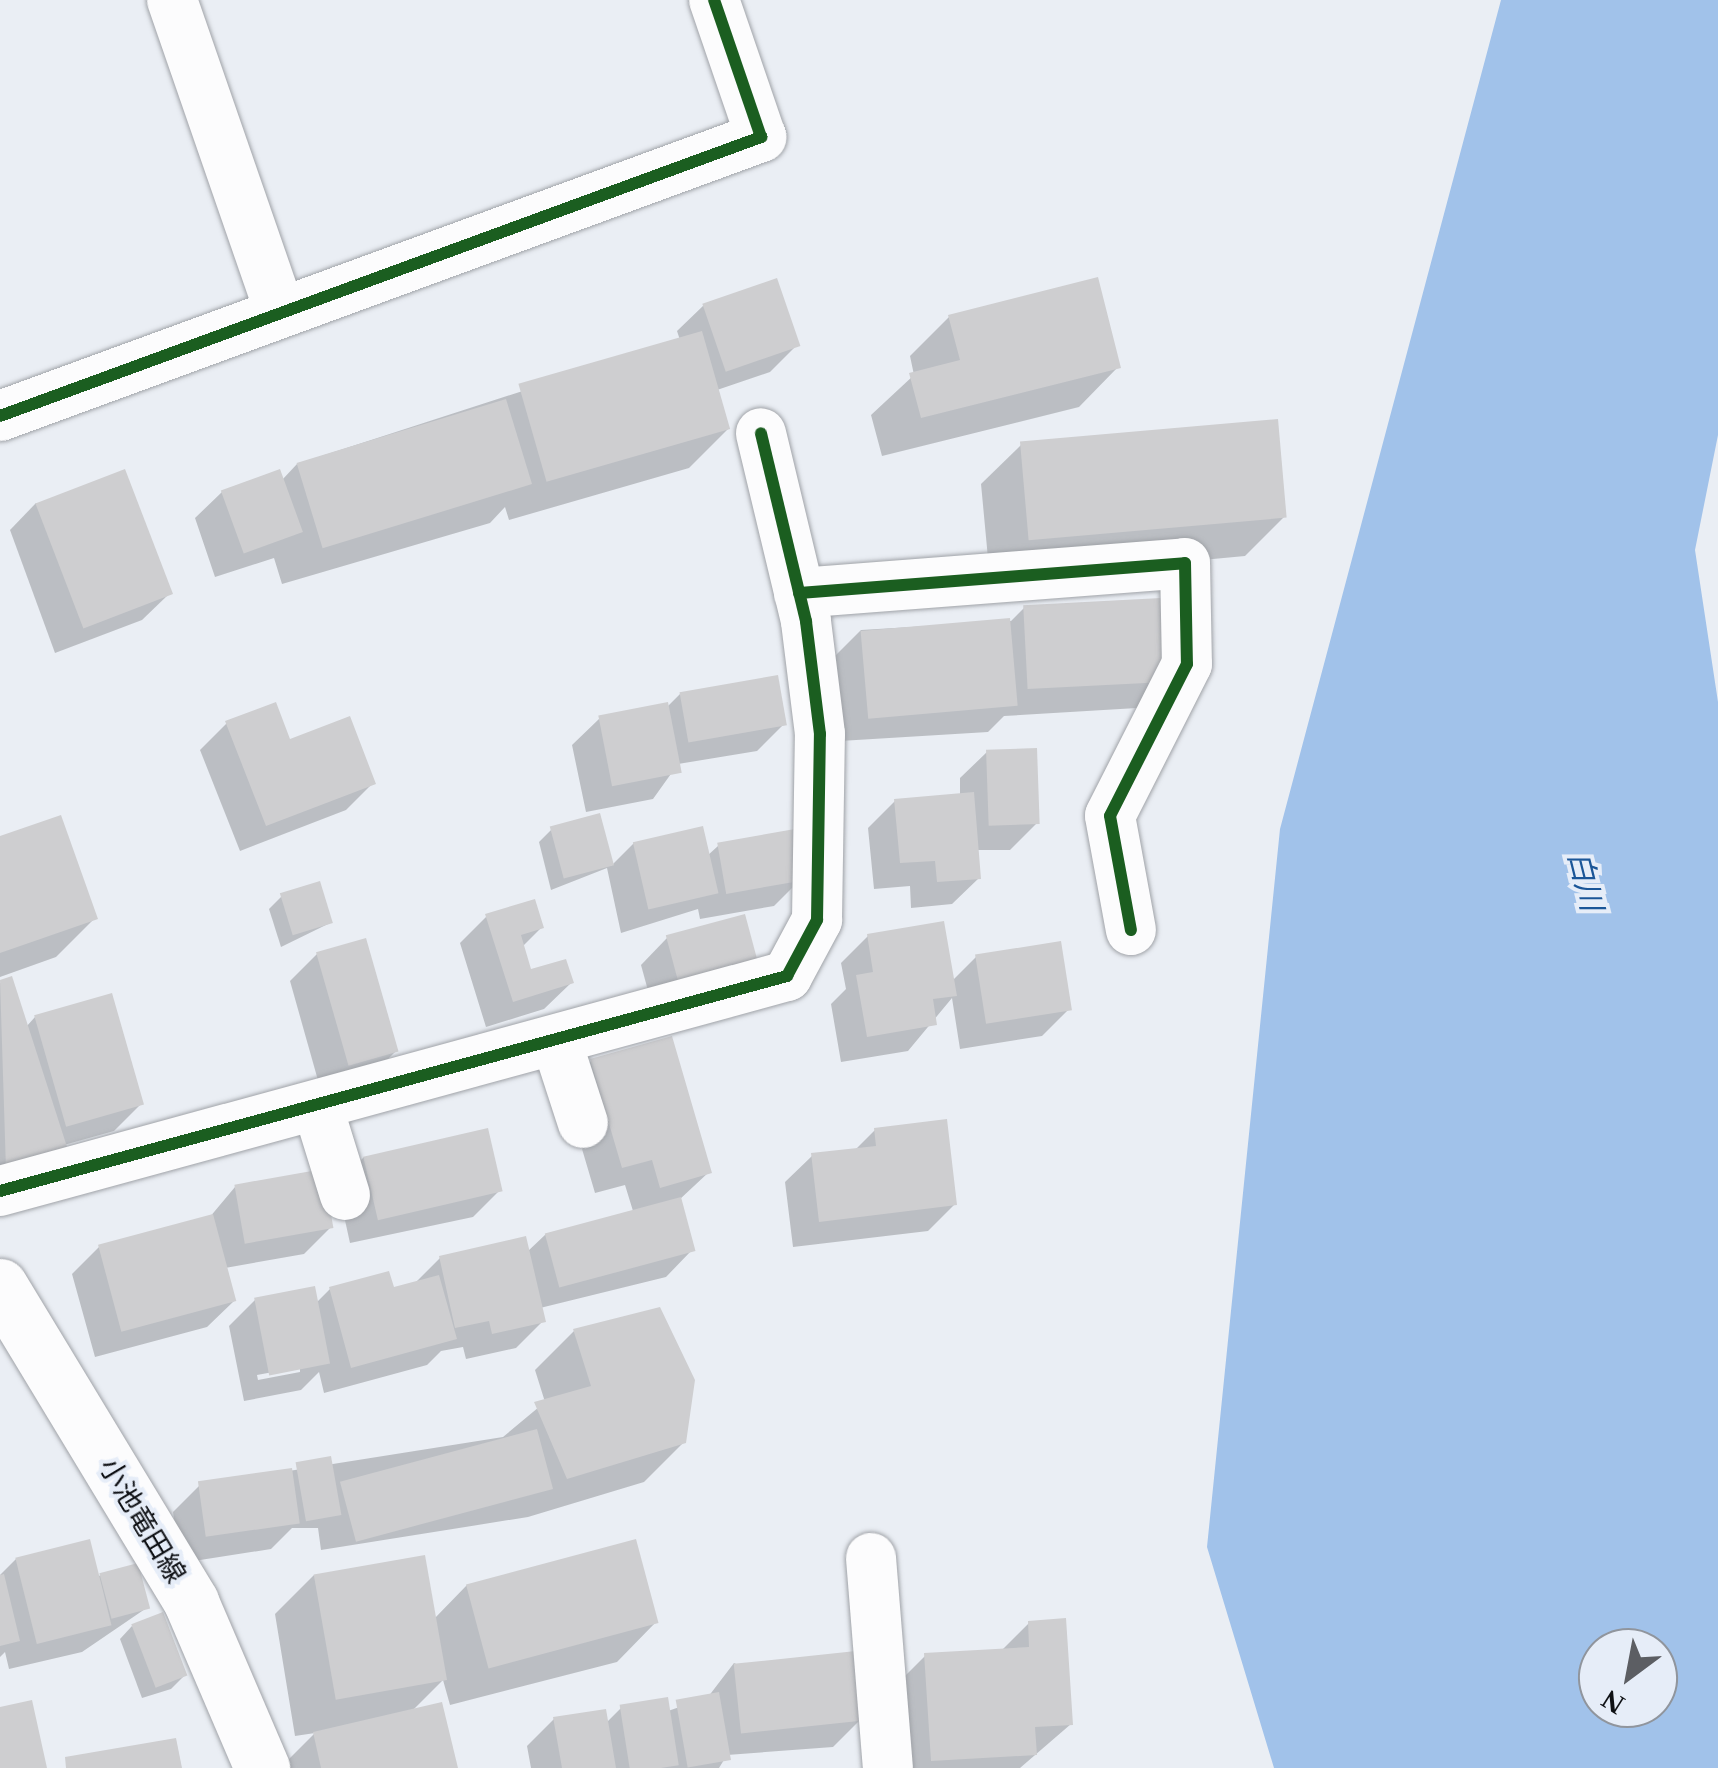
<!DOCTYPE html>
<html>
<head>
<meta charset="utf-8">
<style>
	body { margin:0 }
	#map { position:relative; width:1718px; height:1768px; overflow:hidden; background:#eaeef4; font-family:"Times New Roman","Noto Sans JP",serif }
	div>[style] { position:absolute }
	.water>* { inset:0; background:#a1c2ea }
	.shadow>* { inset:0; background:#0003 }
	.building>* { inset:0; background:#ceced0; transform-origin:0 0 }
	.roads { filter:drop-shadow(0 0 2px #a0a3a8) drop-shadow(0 0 2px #a0a3a8) }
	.minor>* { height:50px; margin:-25px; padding:0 25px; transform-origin:25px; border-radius:25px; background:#fcfcfd }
	.secondary>* { height:55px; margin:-27.5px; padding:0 27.5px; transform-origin:27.5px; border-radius:27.5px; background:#fcfcfd }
	.cycleway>* { height:12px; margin:-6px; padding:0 6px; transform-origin:6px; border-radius:6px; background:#1b5e20 }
	span { translate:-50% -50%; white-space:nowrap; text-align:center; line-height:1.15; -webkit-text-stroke:8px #e6edf8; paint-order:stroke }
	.street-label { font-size:28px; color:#0f1115 }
	.water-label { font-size:30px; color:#1b5698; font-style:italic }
	.north { position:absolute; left:1578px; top:1628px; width:100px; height:100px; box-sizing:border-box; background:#e6edf8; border:2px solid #90959d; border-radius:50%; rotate:212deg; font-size:28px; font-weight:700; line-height:40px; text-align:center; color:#0f1115 }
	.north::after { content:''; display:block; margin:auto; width:35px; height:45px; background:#5c5e63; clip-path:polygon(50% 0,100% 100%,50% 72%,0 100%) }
</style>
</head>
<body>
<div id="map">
	<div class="water">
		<i style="clip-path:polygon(evenodd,1501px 0,1718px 0,1718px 435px,1695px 550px,1718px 702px,1718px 1768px,1274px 1768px,1207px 1547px,1280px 829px,1501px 0,1598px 1648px,1658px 1648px,1658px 1708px,1598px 1708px,1598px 1648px)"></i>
	</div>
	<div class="shadow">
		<i style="clip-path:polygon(704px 305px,797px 345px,770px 372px,717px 390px,728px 429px,689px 468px,509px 520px,505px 507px,490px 523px,282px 584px,274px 558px,215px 577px,195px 518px,222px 492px,282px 480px,297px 464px,680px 340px,677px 331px)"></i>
		<i style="clip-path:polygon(949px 317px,1118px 367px,1079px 407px,882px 456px,871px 415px,914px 375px,910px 356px)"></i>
		<i style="clip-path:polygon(1021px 445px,1284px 517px,1245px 556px,990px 580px,981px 484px)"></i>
		<i style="clip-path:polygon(36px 503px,169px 594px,142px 620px,55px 653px,10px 530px)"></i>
		<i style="clip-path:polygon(1024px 608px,1164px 681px,1137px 708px,1004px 716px,988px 732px,840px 741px,834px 657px,861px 630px,1011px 621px)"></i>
		<i style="clip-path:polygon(680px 694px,784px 724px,757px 751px,678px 764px,653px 799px,586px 812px,572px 745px,599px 719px,666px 708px)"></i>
		<i style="clip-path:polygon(227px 723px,289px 743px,373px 783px,346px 810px,240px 851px,200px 750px)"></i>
		<i style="clip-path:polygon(987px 752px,1037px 823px,1010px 850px,976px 850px,979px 878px,952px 904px,911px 908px,910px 886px,874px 889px,868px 828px,895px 801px,960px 796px,960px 778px)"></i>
		<i style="clip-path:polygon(552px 829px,611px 866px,634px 843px,707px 856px,718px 846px,801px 879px,774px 906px,700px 919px,698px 909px,621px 933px,607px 868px,551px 890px,539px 842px)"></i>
		<i style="clip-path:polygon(0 839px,95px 918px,56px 957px,0 977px)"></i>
		<i style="clip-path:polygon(282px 896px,330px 923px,281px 947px,269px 909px)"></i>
		<i style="clip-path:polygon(487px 916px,541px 928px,522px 947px,530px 972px,571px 983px,544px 1009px,486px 1027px,460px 943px)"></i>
		<i style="clip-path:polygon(743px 918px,655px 1016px,641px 965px,667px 938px)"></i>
		<i style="clip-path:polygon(868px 936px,952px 981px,976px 957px,1069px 1009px,1042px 1036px,960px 1049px,952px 998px,908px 1051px,841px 1062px,831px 1004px,846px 989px,841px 963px)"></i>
		<i style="clip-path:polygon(317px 954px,396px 1051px,369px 1078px,321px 1091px,290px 981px)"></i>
		<i style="clip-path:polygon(10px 979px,26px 1027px,35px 1017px,141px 1104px,114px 1131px,64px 1145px,0 1189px,0 983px)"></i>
		<i style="clip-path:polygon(evenodd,591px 1061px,709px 1172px,679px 1200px,692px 1250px,666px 1277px,540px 1308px,543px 1321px,516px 1348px,466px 1359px,463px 1347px,441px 1351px,427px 1365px,324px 1393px,319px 1372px,301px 1390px,244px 1401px,229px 1326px,256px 1299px,316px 1303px,330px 1289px,392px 1290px,414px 1284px,440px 1258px,527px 1252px,546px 1234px,633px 1211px,625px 1185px,595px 1193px,564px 1088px,591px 1061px,300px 1367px,300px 1372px,258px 1380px,257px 1375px,300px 1367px)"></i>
		<i style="clip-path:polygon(875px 1130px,955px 1204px,928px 1231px,793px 1247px,785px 1182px,812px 1156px,855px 1150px)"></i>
		<i style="clip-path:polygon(364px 1157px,500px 1190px,473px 1217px,350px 1243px,337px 1184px)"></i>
		<i style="clip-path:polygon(235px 1187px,331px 1227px,304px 1254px,225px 1268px,234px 1301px,207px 1327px,95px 1357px,72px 1274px,99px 1247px,209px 1218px)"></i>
		<i style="clip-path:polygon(574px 1331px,684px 1442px,644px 1482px,528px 1517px,321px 1550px,318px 1528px,292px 1528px,271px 1549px,181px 1563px,173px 1512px,200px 1485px,503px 1437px,545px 1402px,535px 1370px)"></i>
		<i style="clip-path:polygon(16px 1559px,101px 1576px,148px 1607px,82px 1652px,9px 1669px,5px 1652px,0 1657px,0 1575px)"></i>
		<i style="clip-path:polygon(314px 1575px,434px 1619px,467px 1585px,656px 1622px,617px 1662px,450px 1705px,443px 1680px,412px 1711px,455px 1768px,280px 1768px,315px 1733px,295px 1736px,275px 1614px)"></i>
		<i style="clip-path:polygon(1029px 1623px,1071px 1724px,1020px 1768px,891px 1768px,886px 1695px,925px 1656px,1001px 1651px)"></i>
		<i style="clip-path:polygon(132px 1626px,184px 1676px,171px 1689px,142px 1698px,120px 1639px)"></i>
		<i style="clip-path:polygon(734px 1663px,860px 1720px,833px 1747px,727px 1755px,719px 1768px,531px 1768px,527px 1746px,554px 1719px,606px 1723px,621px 1708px,668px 1711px,708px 1697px)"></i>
	</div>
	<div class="building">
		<i style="clip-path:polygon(1098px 277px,1121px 368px,921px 418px,909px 373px,960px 360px,948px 315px)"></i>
		<i style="left:777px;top:278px;width:72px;height:79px;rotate:71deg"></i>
		<i style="left:702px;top:331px;width:102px;height:191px;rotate:74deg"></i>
		<i style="left:506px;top:399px;width:89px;height:219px;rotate:73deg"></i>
		<i style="left:1278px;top:419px;width:99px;height:259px;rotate:85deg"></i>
		<i style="left:125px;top:469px;width:134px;height:96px;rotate:69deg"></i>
		<i style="left:280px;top:469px;width:67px;height:63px;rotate:70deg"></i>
		<i style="left:1161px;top:598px;width:84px;height:138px;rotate:87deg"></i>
		<i style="left:1010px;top:618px;width:88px;height:150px;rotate:85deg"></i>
		<i style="left:778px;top:675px;width:51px;height:100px;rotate:80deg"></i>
		<i style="clip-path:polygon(276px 702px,290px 739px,350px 716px,376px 784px,266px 826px,225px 721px)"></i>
		<i style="left:668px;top:702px;width:72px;height:71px;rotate:79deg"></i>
		<i style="left:1037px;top:748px;width:76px;height:51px;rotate:88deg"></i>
		<i style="clip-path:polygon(974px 792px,981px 879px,937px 882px,935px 861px,900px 863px,894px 799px)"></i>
		<i style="left:600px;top:813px;width:54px;height:52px;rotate:75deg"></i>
		<i style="clip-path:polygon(61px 815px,98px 919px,0 953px,0 836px)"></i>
		<i style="left:703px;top:826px;width:69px;height:72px;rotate:77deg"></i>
		<i style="left:795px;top:829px;width:52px;height:79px;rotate:80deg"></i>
		<i style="left:320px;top:881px;width:44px;height:42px;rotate:73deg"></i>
		<i style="clip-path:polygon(535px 899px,544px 928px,521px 935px,531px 969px,566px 959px,574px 983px,513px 1002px,485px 914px)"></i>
		<i style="left:745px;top:914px;width:58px;height:82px;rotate:75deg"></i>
		<i style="clip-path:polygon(944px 921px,957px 996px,933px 999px,937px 1025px,867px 1037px,856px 975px,873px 972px,867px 934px)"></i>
		<i style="left:366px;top:938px;width:118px;height:52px;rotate:74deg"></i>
		<i style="left:1061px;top:941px;width:70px;height:87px;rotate:81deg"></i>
		<i style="clip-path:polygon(12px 976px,68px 1150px,6px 1170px,0 980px)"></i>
		<i style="left:112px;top:993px;width:116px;height:81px;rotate:74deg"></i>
		<i style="clip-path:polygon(672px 1036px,712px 1173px,660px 1188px,652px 1160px,622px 1168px,590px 1059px)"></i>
		<i style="clip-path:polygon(947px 1119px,957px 1205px,819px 1222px,811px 1153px,876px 1146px,874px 1128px)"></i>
		<i style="left:488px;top:1128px;width:65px;height:128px;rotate:77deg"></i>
		<i style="left:323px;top:1169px;width:60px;height:90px;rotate:80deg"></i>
		<i style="left:681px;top:1197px;width:56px;height:141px;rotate:75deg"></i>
		<i style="left:213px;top:1214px;width:90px;height:119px;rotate:75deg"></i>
		<i style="clip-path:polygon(526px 1236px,546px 1322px,492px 1334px,489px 1321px,455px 1328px,439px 1256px)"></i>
		<i style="clip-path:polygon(389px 1271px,394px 1287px,439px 1275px,457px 1339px,351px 1368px,329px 1287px)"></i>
		<i style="left:315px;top:1286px;width:79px;height:62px;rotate:79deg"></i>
		<i style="clip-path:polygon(660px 1307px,695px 1380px,686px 1443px,567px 1479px,534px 1402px,591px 1386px,573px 1329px)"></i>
		<i style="left:537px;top:1429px;width:62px;height:204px;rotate:75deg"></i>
		<i style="left:331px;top:1456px;width:60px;height:36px;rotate:80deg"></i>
		<i style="left:292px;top:1468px;width:56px;height:95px;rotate:82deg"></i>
		<i style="left:90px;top:1539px;width:89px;height:77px;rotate:76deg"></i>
		<i style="left:636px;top:1539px;width:87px;height:176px;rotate:75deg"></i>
		<i style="left:425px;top:1555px;width:127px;height:113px;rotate:80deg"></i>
		<i style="left:138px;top:1563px;width:47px;height:40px;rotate:75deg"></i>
		<i style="clip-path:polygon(4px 1574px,20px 1641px,0 1646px,0 1575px)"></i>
		<i style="left:163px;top:1612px;width:68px;height:34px;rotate:69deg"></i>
		<i style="clip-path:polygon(1066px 1618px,1073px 1725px,1035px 1727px,1037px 1755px,931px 1761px,924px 1653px,1029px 1647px,1028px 1621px)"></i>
		<i style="left:856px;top:1651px;width:70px;height:123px;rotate:84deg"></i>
		<i style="left:719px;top:1692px;width:69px;height:44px;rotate:80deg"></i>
		<i style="left:668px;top:1697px;width:69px;height:49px;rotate:81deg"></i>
		<i style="clip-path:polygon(32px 1700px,47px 1768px,0 1768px,0 1707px)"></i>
		<i style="clip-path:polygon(442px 1702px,458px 1768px,321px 1768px,313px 1732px)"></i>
		<i style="clip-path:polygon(606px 1709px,616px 1768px,562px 1768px,553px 1717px)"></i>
		<i style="clip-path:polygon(176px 1738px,182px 1768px,66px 1768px,65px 1757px)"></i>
	</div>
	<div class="roads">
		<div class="minor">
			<i style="left:172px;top:0;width:330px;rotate:70.9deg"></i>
			<i style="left:0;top:416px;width:811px;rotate:-20.13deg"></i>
			<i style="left:761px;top:137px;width:145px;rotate:-108.9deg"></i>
			<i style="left:799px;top:593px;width:387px;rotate:-4.4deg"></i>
			<i style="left:1185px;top:563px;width:101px;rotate:88.9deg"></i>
			<i style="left:1187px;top:664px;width:170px;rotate:116.9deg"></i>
			<i style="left:1110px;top:816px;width:116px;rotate:79.6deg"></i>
			<i style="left:557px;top:1043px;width:84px;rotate:72deg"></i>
			<i style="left:318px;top:1108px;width:91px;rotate:72.8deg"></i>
			<i style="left:0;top:1191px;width:816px;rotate:-15.28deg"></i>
			<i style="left:787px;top:976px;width:64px;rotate:-61.8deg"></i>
			<i style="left:817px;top:920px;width:186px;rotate:-89.1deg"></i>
			<i style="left:820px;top:734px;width:114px;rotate:-97.1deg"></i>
			<i style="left:806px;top:621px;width:193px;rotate:-103.5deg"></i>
			<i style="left:871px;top:1558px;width:211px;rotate:85.4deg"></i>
		</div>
		<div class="secondary">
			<i style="left:0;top:1286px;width:369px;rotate:58.8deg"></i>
			<i style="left:191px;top:1602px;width:181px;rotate:66.8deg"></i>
		</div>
	</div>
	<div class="cycleway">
		<i style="left:0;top:416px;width:811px;rotate:-20.13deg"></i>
		<i style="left:761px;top:137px;width:145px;rotate:-108.9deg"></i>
		<i style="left:799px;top:593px;width:387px;rotate:-4.4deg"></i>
		<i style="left:1185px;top:563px;width:101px;rotate:88.9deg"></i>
		<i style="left:1187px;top:664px;width:170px;rotate:116.9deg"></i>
		<i style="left:1110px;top:816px;width:116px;rotate:79.6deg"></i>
		<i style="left:0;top:1191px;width:816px;rotate:-15.28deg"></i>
		<i style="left:787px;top:976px;width:64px;rotate:-61.8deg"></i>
		<i style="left:817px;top:920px;width:186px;rotate:-89.1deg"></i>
		<i style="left:820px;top:734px;width:114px;rotate:-97.1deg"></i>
		<i style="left:806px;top:621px;width:193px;rotate:-103.5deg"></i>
	</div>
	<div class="street-label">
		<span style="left:142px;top:1521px;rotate:59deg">小池竜田線</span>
	</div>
	<div class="water-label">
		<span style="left:1585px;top:881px;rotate:76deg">白川</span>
	</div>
	<div class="north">N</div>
</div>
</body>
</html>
